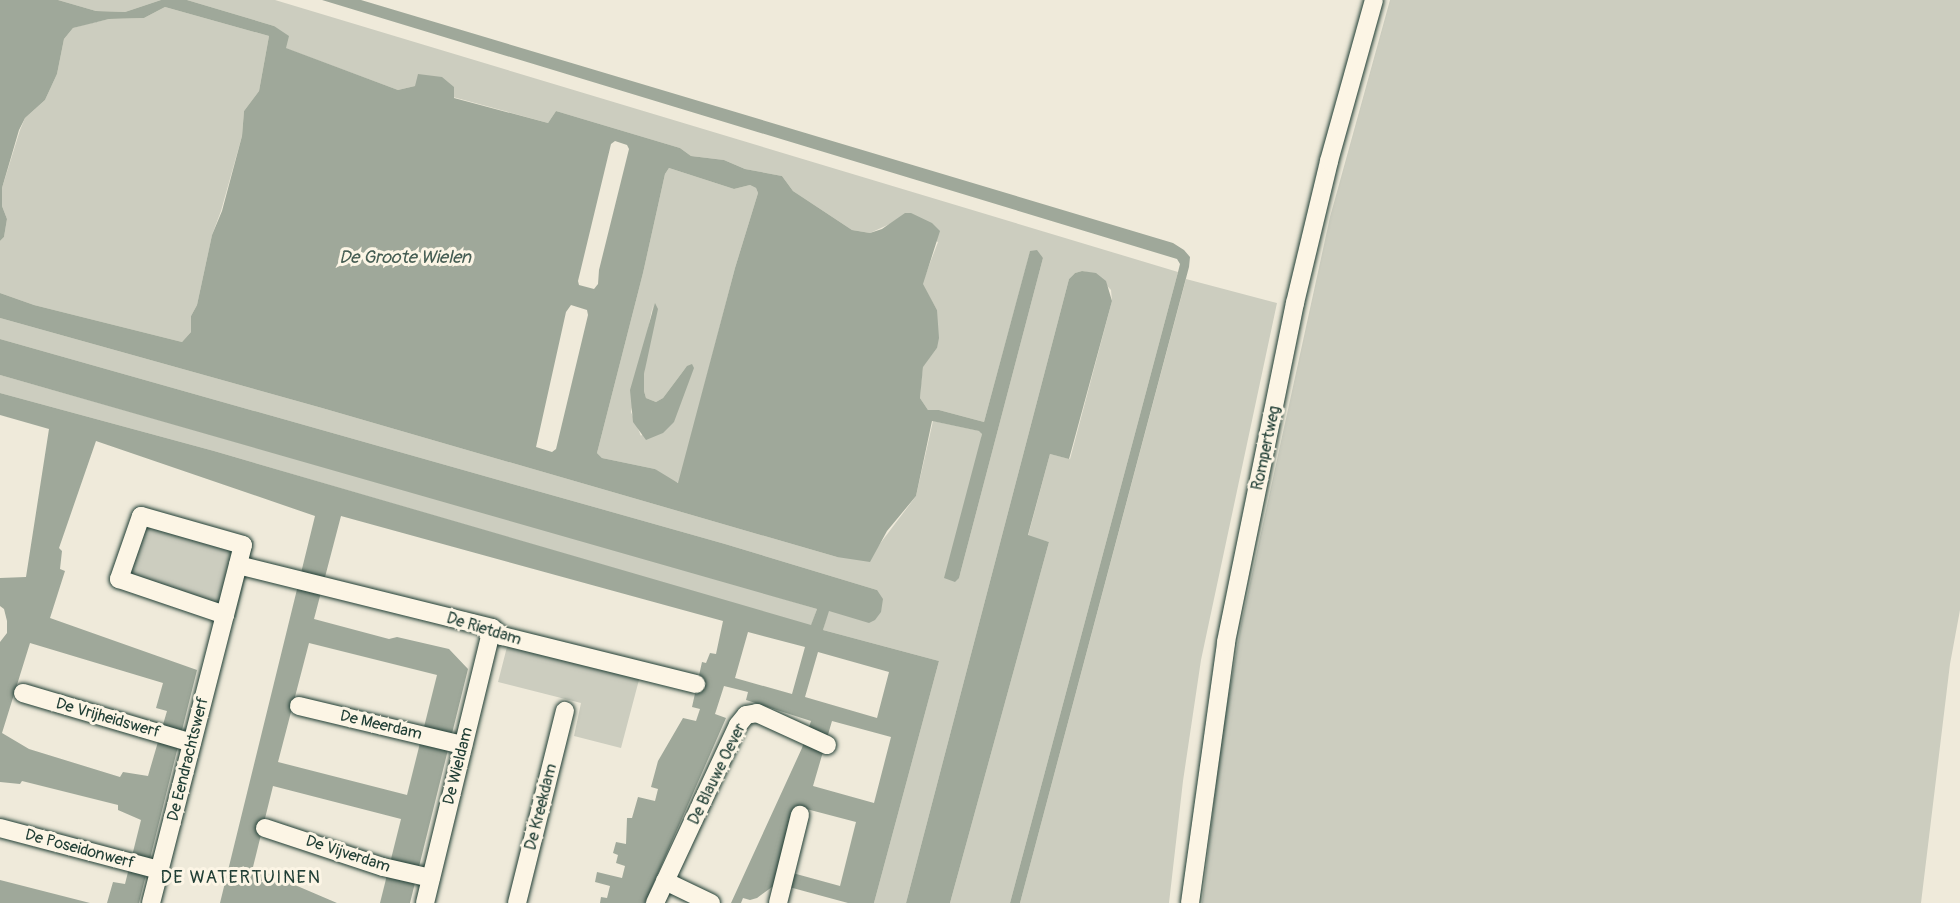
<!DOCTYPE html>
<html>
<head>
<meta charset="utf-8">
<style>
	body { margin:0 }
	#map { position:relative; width:1960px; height:903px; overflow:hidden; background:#efeada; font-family:Pangolin,sans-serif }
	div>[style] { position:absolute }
	.green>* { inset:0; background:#cccdbf }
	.water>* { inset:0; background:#9fa89a }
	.roads { filter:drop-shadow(0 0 2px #1f3d34) drop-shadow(0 0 2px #1f3d34) }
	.minor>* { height:18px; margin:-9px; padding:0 9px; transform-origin:9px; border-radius:9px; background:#fcf5e5 }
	span { translate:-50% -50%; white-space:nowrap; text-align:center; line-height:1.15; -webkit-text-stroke:6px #fcf5e5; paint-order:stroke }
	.street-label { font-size:16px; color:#1f3d34 }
	.water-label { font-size:18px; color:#455d53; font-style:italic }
	.neighbourhood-label { font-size:18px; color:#1f3d34; letter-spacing:1.5px }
</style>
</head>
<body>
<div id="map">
	<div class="green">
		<i style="clip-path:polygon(58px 0,161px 0,125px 12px,96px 11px)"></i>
		<i style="clip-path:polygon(187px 0,275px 0,1178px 272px,1010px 903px,950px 903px,1049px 542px,1028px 536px,1050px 454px,1070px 459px,1112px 301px,1111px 290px,1096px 274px,1082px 271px,1075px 273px,1069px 279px,906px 903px,874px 903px,939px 661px,823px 630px,828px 611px,877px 590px,725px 544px,0 339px,0 318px,322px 408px,837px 557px,876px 549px,916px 496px,933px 421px,980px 431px,982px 434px,959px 578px,1043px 258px,1030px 252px,984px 422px,939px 410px,928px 410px,920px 398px,921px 384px,923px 366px,937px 348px,937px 310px,922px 284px,938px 242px,892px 223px,870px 233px,852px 230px,793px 191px,782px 176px,745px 169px,724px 160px,691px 156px,680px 148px,556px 111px,548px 123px,453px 97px,454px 87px,415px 86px,398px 90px,285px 48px,274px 26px)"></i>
		<i style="clip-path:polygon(1390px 0,1960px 0,1960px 610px,1950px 664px,1921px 903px,1202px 903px,1222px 733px,1242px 620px,1330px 217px)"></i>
		<i style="clip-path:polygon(165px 7px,269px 36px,259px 91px,244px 111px,242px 136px,221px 211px,212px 235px,197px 305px,191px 316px,191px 332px,182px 342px,34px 305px,0 293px,0 241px,4px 237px,7px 219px,2px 206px,2px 188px,20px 130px,25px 118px,45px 100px,57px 74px,64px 39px,73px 28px,87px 24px,109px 19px,144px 18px)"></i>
		<i style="clip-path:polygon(evenodd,669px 168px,734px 189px,750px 185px,756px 188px,758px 193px,735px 268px,679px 483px,667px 479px,655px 469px,602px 458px,597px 453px,643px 273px,665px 174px,669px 168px,653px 305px,644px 374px,644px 391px,646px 398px,656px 402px,663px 398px,687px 366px,641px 436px,631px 412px,653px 305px)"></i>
		<i style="clip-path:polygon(1186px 279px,1277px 303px,1201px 660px,1183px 781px,1169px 903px,1020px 903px)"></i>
		<i style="clip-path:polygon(0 375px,691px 571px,817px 609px,811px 626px,763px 612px,214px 451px,0 393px)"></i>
		<i style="clip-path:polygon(136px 507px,254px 541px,236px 618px,114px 573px)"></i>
		<i style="clip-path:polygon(508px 643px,640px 676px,621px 748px,574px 736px,581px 703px,498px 682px)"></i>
	</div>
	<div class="water">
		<i style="clip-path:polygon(evenodd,0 0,58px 0,96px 11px,125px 12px,161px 0,187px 0,274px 26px,289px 36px,286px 48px,398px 90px,415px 86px,418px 74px,442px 77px,454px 87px,454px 98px,548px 123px,556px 111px,680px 148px,691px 156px,724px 160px,745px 169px,782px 176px,793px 191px,852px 230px,870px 233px,882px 229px,905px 213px,911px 213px,932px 223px,940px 231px,923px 284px,937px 310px,939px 338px,937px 348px,923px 367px,920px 398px,928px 410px,939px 410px,984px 422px,1030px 251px,1037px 250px,1043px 258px,959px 578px,955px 582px,944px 578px,982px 434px,979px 431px,932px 421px,916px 496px,887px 531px,870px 562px,837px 557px,322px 408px,0 318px,0 293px,34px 305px,182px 342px,191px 332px,191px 316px,197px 305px,212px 235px,222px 211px,242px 136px,244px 111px,259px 91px,269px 36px,165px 7px,144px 18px,109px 19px,73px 28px,64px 39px,57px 74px,45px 100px,25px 118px,19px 130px,2px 188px,2px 206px,7px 219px,4px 237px,0 241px,0 0,615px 141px,627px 145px,629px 149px,599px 270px,598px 284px,594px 289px,579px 285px,578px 281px,611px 144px,615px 141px,0 0,669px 168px,734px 189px,750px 185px,756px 188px,758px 193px,735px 268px,678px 483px,655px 469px,602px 458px,597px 453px,643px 273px,665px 174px,669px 168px,0 0,571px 305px,587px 310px,588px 315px,556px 449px,552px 452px,536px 447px,566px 312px,571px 305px)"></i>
		<i style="clip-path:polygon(322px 0,361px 0,1173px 243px,1184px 250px,1190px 257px,1189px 267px,1020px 903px,1010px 903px,1178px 272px,1180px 264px,1177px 259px)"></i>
		<i style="clip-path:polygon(1082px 271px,1096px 273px,1106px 281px,1112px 301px,1069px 459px,1050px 454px,1028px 535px,1049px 542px,950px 903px,906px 903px,1069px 279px,1075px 273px)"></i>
		<i style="clip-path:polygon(655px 303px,658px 309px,644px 374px,644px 391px,646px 398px,656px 402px,663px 398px,687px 366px,692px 364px,694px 368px,674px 422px,663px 433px,646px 440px,633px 422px,630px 390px)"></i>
		<i style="clip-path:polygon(evenodd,0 339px,725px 544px,877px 590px,883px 599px,881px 612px,875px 620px,869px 623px,829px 611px,823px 630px,939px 661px,874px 903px,848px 903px,789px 887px,772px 887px,757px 898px,750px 900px,743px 898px,741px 903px,731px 903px,802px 748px,811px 721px,746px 700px,748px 692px,724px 686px,715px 714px,726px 718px,645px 903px,600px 903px,601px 897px,607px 898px,610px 886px,595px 882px,597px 872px,622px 878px,625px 866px,616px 863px,618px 855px,613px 853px,616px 842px,626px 844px,627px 818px,632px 818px,638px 797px,655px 801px,658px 789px,651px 787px,658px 761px,683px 718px,696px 721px,700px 709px,692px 707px,702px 662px,706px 663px,710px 653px,716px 654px,723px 621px,341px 516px,314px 619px,389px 639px,397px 637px,449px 649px,468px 669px,410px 903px,380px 903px,401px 819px,273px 786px,253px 867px,337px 903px,220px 903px,315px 516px,96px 441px,59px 548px,62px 551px,60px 569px,65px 571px,50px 618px,197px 670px,139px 903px,107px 903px,113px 882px,125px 884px,141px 820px,118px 810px,118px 805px,22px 781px,20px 784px,0 782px,0 642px,7px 633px,7px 621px,4px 609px,0 606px,0 578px,26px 577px,49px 429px,0 415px,0 393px,214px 451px,811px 625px,817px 609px,0 375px,0 339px,748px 632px,805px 647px,792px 694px,735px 678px,748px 632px,0 339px,30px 643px,163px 683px,156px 708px,167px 711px,148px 776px,123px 772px,120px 777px,29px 749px,2px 733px,30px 643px,0 339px,309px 643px,437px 675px,407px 795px,278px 762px,309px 643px,0 339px,818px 652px,889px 672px,877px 718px,805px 697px,818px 652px,0 339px,832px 721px,891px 737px,874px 803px,813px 786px,832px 721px,0 339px,795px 806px,856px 822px,840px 886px,778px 869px,795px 806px)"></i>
		<i style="clip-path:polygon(0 880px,90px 903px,0 903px)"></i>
	</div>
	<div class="roads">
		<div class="minor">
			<i style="left:238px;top:565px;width:262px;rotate:13.9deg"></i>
			<i style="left:492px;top:628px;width:13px;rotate:39deg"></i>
			<i style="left:502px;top:636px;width:200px;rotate:13.9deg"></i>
			<i style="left:23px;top:693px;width:176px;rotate:16.5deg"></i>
			<i style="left:299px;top:706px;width:169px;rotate:13.4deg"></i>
			<i style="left:0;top:828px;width:164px;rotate:14.8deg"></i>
			<i style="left:265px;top:828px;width:124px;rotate:18.3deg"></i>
			<i style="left:383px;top:867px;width:49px;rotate:12.9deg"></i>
			<i style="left:665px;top:881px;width:51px;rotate:25.6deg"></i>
			<i style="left:151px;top:903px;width:297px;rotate:-75.6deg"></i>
			<i style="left:225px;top:615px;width:72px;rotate:-75.6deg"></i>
			<i style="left:243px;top:545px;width:106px;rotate:-164.1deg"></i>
			<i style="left:141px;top:516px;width:67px;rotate:109.2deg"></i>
			<i style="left:119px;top:579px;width:112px;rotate:18.8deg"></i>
			<i style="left:425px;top:903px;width:283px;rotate:-76.3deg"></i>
			<i style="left:517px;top:903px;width:198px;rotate:-76deg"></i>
			<i style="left:655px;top:903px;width:196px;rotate:-65deg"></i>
			<i style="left:738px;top:725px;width:13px;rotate:-51deg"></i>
			<i style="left:746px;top:715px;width:11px;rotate:-10deg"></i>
			<i style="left:757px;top:713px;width:77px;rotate:24.6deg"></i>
			<i style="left:778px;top:903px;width:91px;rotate:-76deg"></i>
			<i style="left:1190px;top:903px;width:263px;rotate:-82.1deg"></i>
			<i style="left:1226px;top:642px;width:346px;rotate:-78.5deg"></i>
			<i style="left:1295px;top:303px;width:146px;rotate:-76.5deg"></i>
			<i style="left:1329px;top:161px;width:167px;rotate:-74.4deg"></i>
		</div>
	</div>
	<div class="street-label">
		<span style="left:1266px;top:448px;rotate:-78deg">Rompertweg</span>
		<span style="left:484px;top:629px;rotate:17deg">De Rietdam</span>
		<span style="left:108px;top:718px;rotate:16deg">De Vrijheidswerf</span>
		<span style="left:381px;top:725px;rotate:13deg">De Meerdam</span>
		<span style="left:188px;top:759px;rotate:-76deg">De Eendrachtswerf</span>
		<span style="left:458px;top:766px;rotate:-76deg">De Wieldam</span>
		<span style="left:717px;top:774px;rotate:-64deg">De Blauwe Oever</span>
		<span style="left:541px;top:807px;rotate:-76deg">De Kreekdam</span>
		<span style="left:80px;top:849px;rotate:15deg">De Poseidonwerf</span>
		<span style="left:348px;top:854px;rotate:18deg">De Vijverdam</span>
	</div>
	<div class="water-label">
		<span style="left:405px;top:258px">De Groote Wielen</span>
	</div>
	<div class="neighbourhood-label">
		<span style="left:241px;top:878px">DE WATERTUINEN</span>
	</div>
</div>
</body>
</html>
